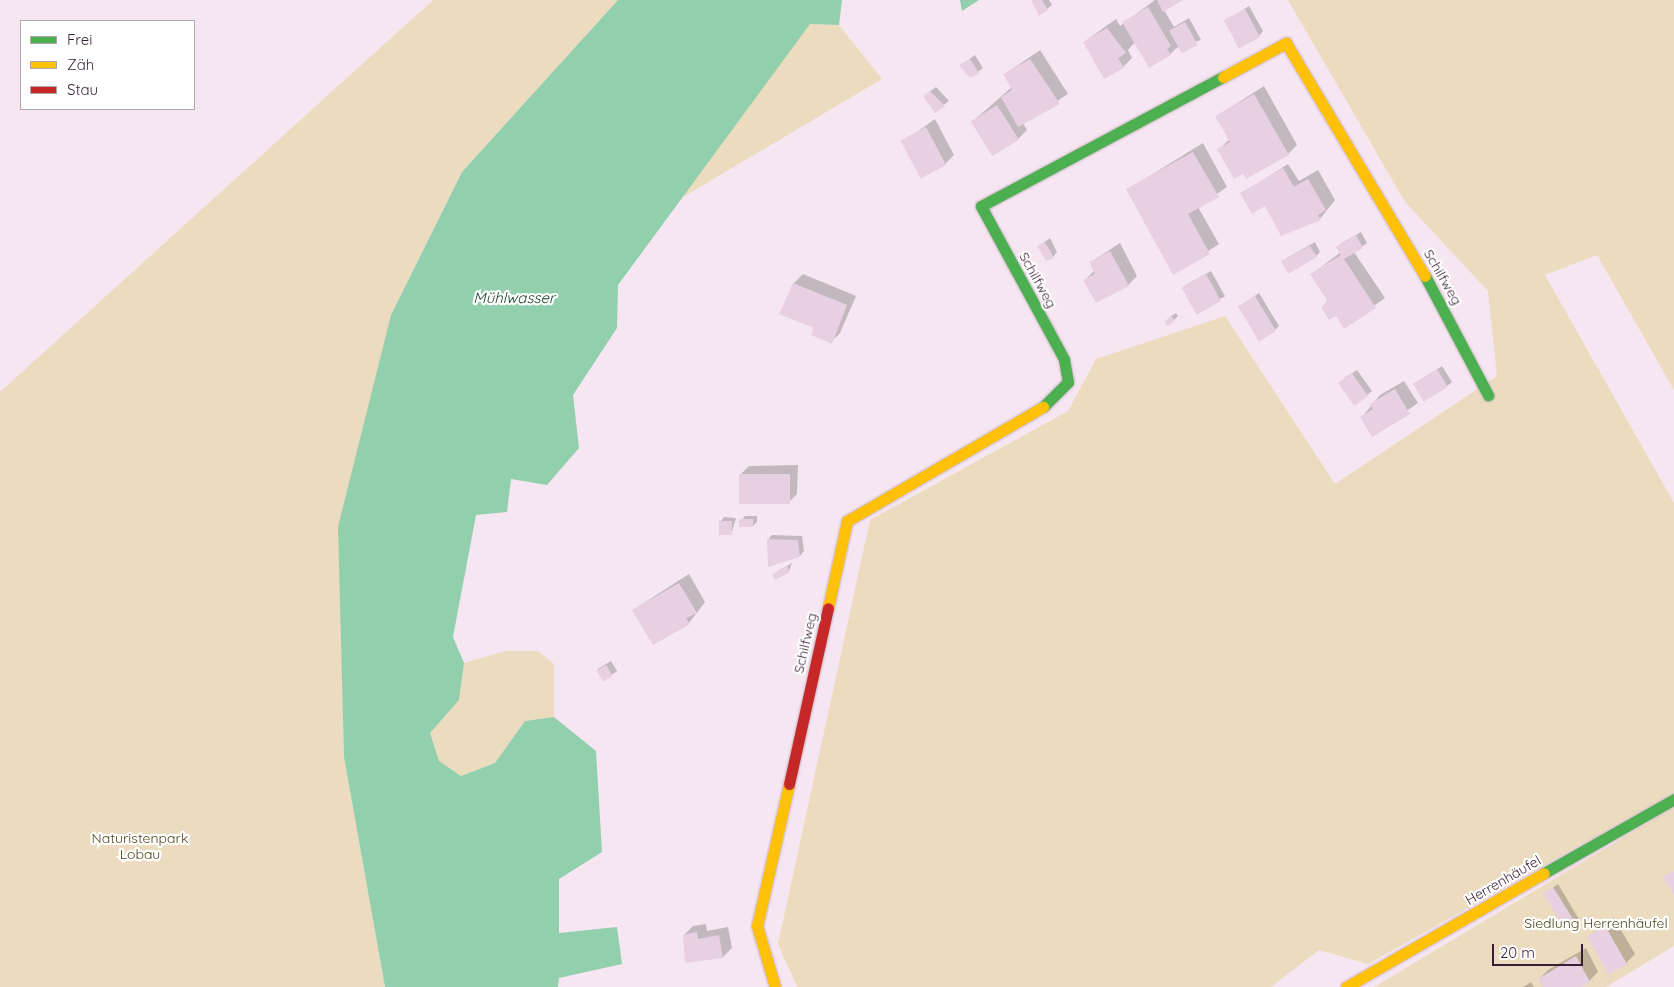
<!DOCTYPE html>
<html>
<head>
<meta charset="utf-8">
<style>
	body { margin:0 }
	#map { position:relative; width:1674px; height:987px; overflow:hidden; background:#f6e6f1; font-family:Quicksand,sans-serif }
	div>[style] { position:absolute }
	.green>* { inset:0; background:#ecdcbf }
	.water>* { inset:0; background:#92cfac }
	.shadow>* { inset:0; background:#0003; transform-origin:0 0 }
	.building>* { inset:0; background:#e7d0e1; transform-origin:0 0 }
	.roads { filter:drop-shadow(0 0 1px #c7b3c1) drop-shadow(0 0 1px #c7b3c1) }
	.fast>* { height:11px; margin:-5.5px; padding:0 5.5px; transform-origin:5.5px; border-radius:5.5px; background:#4caf50 }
	.slow>* { height:11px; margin:-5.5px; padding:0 5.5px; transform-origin:5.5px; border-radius:5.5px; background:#ffc107 }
	.jam>* { height:11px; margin:-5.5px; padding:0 5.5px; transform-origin:5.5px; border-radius:5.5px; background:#c62828 }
	span { translate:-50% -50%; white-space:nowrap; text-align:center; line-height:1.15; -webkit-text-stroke:4.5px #fff; paint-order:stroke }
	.street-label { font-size:14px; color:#381e32 }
	.park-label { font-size:14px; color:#50461d }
	.water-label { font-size:15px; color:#173f28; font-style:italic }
	.legend { position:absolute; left:20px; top:20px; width:175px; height:90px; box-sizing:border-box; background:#fff; border:1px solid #afa5ad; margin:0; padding:6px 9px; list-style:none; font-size:15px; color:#381e32 }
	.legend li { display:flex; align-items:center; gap:10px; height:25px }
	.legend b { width:25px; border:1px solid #afa5ad }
	.scale { position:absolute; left:1492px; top:944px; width:91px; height:22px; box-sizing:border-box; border:2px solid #381e32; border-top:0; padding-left:6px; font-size:15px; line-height:18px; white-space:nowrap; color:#381e32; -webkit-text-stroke:4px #fff; paint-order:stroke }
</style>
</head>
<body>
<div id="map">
	<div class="green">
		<i style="clip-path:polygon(433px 0,618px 0,462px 172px,391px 315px,339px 527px,344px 757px,385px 987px,0 987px,0 392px)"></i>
		<i style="clip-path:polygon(1288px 0,1674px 0,1674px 390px,1597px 255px,1545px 275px,1674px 503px,1674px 793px,1368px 964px,1319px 950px,1271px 987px,797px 987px,778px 944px,870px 520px,1068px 411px,1096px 359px,1225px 316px,1335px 484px,1497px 376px,1488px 291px,1405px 202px)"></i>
		<i style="clip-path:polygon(810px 24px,839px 25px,882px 79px,678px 200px)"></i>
		<i style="clip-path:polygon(505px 651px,538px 651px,554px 664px,554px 717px,525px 721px,495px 763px,461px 776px,439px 761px,430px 733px,459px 700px,464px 663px)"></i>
		<i style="clip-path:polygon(1674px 807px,1674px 946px,1606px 987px,1374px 987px)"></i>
	</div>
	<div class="water">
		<i style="clip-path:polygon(618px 0,842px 0,839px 25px,810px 24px,618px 285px,617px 328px,573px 395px,579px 448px,547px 485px,511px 479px,507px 512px,476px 515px,453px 637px,464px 663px,459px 700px,430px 733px,439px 761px,461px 776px,495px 763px,525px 721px,554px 717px,596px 751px,602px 852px,559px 879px,559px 933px,617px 927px,622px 964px,559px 978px,558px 987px,385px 987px,344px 757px,338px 527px,391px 315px,462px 172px)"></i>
		<i style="clip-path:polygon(960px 0,979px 0,962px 11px)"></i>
	</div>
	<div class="shadow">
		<i style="clip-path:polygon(1032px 0,1049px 0,1052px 5px,1047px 9px)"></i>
		<i style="clip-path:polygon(1155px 0,1181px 0,1164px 10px,1174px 27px,1189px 18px,1201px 40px,1179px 46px,1170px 54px,1135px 42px,1128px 50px,1132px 58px,1123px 67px,1084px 42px,1116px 19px,1120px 26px)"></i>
		<i style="clip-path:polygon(1249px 6px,1263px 31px,1259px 36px,1226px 21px)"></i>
		<i style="clip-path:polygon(1040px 50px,1068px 94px,1023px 123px,1027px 130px,1018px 139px,972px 122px,1012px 87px,1005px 74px)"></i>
		<i style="clip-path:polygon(975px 55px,983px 68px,978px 72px,961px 65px)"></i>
		<i style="clip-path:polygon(1264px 86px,1297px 145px,1288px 154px,1219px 149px,1230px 139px,1217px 116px)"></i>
		<i style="clip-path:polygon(936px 87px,949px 101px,935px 111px,929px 92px)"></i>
		<i style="clip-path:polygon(935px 119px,954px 155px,945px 164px,903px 142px)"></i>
		<i style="clip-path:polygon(1203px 143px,1227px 187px,1198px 207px,1219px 244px,1174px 273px,1127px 190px)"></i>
		<i style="clip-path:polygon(1288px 164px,1299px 181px,1318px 170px,1335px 200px,1320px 219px,1241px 194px)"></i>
		<i style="clip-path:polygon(1361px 232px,1367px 243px,1354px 252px,1385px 298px,1344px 327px,1336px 314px,1322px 307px,1328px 301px,1312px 274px,1341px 252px,1337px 247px,1342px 243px)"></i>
		<i style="clip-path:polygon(1050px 238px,1057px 252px,1053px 257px,1039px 246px)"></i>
		<i style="clip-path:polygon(1315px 242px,1320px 252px,1316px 256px,1282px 261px)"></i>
		<i style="clip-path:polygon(1120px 243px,1137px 276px,1128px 285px,1085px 280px,1094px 271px,1091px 262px)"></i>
		<i style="left:1211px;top:271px;width:29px;height:32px;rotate:61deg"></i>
		<i style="clip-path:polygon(803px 274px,856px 296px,840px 333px,831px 342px,816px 327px,794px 283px)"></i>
		<i style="clip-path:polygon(1259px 293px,1279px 326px,1275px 330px,1240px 306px)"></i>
		<i style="clip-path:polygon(1176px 313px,1178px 316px,1174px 320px,1170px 317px)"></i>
		<i style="clip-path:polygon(1442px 366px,1452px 382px,1447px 386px,1414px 385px)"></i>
		<i style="clip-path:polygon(1357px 370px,1372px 391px,1367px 395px,1344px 378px)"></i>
		<i style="clip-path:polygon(1404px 381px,1418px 403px,1372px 435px,1362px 417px,1380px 395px)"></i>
		<i style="clip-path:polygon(798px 465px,797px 494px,788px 503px,740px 475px,749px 466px)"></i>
		<i style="clip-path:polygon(745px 516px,757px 516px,757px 522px,753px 526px,741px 521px)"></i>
		<i style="clip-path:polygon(724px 517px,736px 518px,731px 535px,720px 522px)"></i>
		<i style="clip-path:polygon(772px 535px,802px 536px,804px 551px,800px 556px,768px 540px)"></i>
		<i style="clip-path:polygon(792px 563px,789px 571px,773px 575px,778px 571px)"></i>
		<i style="clip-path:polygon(689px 574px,705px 602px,689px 623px,633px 610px)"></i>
		<i style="left:611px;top:661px;width:12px;height:16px;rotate:59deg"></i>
		<i style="clip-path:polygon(1558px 884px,1580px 921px,1576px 925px,1544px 894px)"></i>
		<i style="clip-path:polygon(1614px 918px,1635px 954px,1626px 963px,1588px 937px)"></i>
		<i style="clip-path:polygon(706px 924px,707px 931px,728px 927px,732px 948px,723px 957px,687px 962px,684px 935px,693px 926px)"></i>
		<i style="clip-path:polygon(1586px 948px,1598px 972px,1589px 981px,1580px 987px,1543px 987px,1539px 979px,1548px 970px)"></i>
		<i style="clip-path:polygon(1531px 982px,1534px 987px,1522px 987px,1523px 987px)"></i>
	</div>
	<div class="building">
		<i style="clip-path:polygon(1031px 0,1042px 0,1048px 10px,1039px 16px)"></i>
		<i style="clip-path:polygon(1157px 0,1183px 0,1163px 12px)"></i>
		<i style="clip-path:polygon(1148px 7px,1171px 46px,1167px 49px,1171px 55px,1149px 68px,1122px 22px)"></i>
		<i style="left:1245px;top:9px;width:32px;height:24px;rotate:62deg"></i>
		<i style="left:1185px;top:22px;width:26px;height:18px;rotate:61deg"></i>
		<i style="clip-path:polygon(1107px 28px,1126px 53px,1118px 58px,1124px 68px,1104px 79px,1083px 42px)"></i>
		<i style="clip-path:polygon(970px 59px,979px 73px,970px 78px,959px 65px)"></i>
		<i style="clip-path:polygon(1030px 59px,1060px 104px,1018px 127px,1001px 97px,1012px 90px,1003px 74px)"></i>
		<i style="clip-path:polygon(930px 91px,945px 106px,935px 113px,923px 96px)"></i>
		<i style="clip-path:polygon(1254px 94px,1289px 155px,1246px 179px,1243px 174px,1234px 179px,1217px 149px,1230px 142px,1215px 116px)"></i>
		<i style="left:997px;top:105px;width:41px;height:31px;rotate:58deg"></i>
		<i style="left:926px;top:127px;width:43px;height:29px;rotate:62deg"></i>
		<i style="clip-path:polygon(1193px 152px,1219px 197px,1188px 214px,1210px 254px,1173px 275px,1126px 189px)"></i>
		<i style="clip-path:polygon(1283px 168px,1294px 187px,1308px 179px,1326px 210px,1318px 215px,1321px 220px,1281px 236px,1265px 206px,1252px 214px,1240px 193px)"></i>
		<i style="clip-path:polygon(1356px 235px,1363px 248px,1344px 259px,1376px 308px,1344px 329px,1336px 316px,1329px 320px,1321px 307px,1328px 302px,1310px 274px,1341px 255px,1336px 247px)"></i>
		<i style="clip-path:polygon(1045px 242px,1054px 258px,1046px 261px,1037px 246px)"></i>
		<i style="clip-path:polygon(1310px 246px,1317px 257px,1288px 274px,1281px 261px)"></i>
		<i style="clip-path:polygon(1110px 251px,1129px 286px,1096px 303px,1083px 280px,1095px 274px,1089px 262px)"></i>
		<i style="left:1206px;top:274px;width:31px;height:28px;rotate:61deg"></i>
		<i style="clip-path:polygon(793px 283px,847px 305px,832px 344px,811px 335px,814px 328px,779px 314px)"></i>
		<i style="left:1255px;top:296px;width:41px;height:20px;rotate:59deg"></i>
		<i style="left:1171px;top:316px;width:6px;height:9px;rotate:51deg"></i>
		<i style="left:1437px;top:369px;width:21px;height:28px;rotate:59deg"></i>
		<i style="left:1352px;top:373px;width:28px;height:17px;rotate:55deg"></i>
		<i style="clip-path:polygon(1395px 389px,1410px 414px,1372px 437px,1360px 417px,1373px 409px,1370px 404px)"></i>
		<i style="left:739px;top:474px;width:51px;height:30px"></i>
		<i style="left:753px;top:519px;width:8px;height:14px;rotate:90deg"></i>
		<i style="left:719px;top:521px;width:13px;height:14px"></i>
		<i style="clip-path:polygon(767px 539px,798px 540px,800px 557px,768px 567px)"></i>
		<i style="clip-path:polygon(787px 566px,790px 572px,775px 580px,772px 575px)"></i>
		<i style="clip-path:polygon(679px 583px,697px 613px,686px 618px,690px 624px,653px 645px,632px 610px)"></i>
		<i style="left:606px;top:665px;width:13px;height:11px;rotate:58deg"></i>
		<i style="clip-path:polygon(1674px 871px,1674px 895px,1663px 877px)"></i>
		<i style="left:1553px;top:887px;width:46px;height:12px;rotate:58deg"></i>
		<i style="left:1605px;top:926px;width:44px;height:21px;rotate:60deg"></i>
		<i style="clip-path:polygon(697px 932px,698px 939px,719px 935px,723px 958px,685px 963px,683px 935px)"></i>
		<i style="clip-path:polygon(1576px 956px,1590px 982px,1582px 987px,1543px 987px,1538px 979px)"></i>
	</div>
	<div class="roads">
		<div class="fast">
			<i style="left:1425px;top:276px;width:135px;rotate:62.1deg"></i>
			<i style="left:1043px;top:407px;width:35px;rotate:-45deg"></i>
			<i style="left:1068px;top:382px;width:23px;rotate:-100deg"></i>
			<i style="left:1064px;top:359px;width:174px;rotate:-118.5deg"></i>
			<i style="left:981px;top:206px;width:274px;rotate:-28.1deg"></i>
			<i style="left:1544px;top:873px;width:150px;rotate:-29.6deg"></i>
		</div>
		<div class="slow">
			<i style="left:1223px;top:77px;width:72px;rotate:-28.4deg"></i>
			<i style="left:1286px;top:43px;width:271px;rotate:59.2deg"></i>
			<i style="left:828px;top:608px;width:89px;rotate:-77.7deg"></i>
			<i style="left:847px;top:521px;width:227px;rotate:-30.2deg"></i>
			<i style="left:775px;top:987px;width:64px;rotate:-106.4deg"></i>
			<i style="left:757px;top:926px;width:146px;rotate:-77.3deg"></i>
			<i style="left:1346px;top:987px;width:228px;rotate:-29.9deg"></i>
		</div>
		<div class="jam">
			<i style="left:789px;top:784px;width:180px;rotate:-77.5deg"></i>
		</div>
	</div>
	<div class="street-label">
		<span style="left:1443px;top:277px;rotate:60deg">Schilfweg</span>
		<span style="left:1038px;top:280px;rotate:61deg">Schilfweg</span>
		<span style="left:805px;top:643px;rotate:-77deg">Schilfweg</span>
		<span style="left:1503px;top:880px;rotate:-30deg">Herrenhäufel</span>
	</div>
	<div class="park-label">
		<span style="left:140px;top:846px">Naturistenpark<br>Lobau</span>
		<span style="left:1596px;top:923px">Siedlung Herrenhäufel</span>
	</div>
	<div class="water-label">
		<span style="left:514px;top:298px">Mühlwasser</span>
	</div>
	<ul class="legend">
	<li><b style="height:6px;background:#4caf50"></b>Frei</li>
	<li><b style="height:6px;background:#ffc107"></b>Zäh</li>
	<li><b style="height:6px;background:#c62828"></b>Stau</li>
	</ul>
	<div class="scale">20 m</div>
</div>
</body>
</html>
